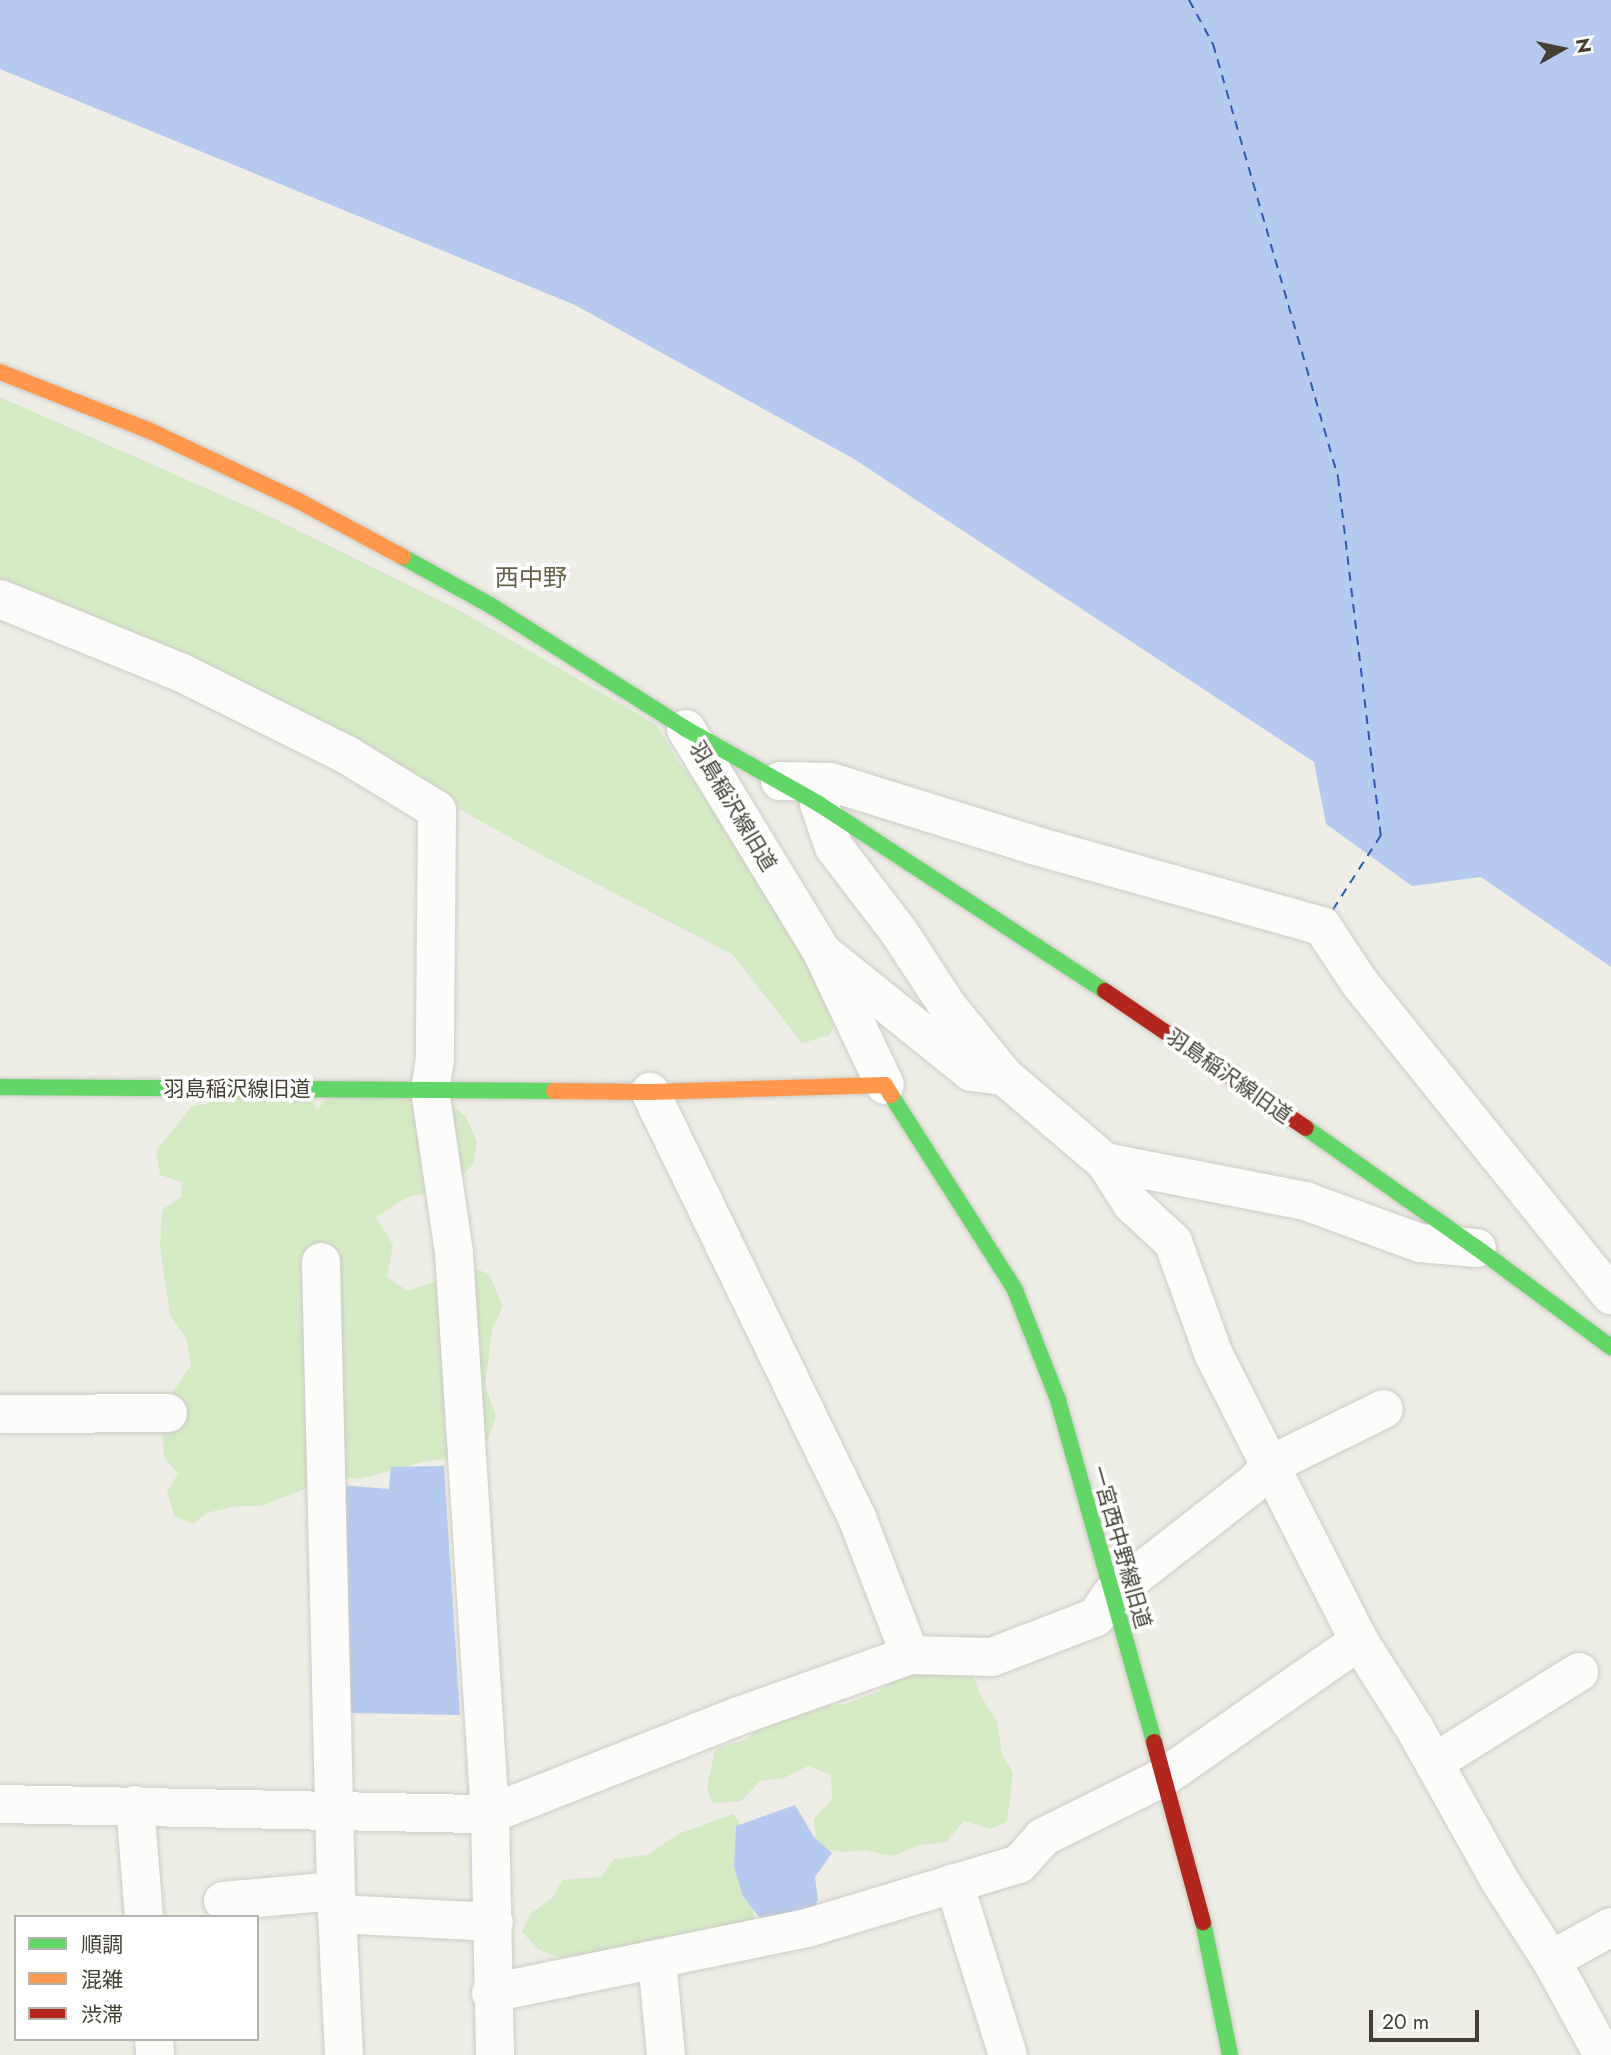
<!DOCTYPE html>
<html>
<head>
<meta charset="utf-8">
<style>
	body { margin:0 }
	#map { position:relative; width:1611px; height:2055px; overflow:hidden; background:#eeede6; font-family:Jost,"Noto Sans JP",sans-serif }
	div>[style] { position:absolute }
	.green>* { inset:0; background:#d4eac4 }
	.water>* { inset:0; background:#b5caee }
	.ferry>* { height:2px; margin-top:-1px; transform-origin:0; background:repeating-linear-gradient(90deg,#2b5ab0 0 9px,transparent 0 16px) }
	.roads { filter:drop-shadow(0 0 2px #cccbc4) drop-shadow(0 0 2px #cccbc4) }
	.street>* { height:38px; margin:-19px; padding:0 19px; transform-origin:19px; border-radius:19px; background:#fcfcfb }
	.fast>* { height:16px; margin:-8px; padding:0 8px; transform-origin:8px; border-radius:8px; background:#63d668 }
	.slow>* { height:16px; margin:-8px; padding:0 8px; transform-origin:8px; border-radius:8px; background:#ff974d }
	.jam>* { height:16px; margin:-8px; padding:0 8px; transform-origin:8px; border-radius:8px; background:#b3261e }
	span { translate:-50% -50%; white-space:nowrap; text-align:center; line-height:1.15; -webkit-text-stroke:7px #fff; paint-order:stroke }
	.street-label { font-size:21px; color:#434033 }
	.quarter-label { font-size:24px; color:#66614a }
	.legend { position:absolute; left:14px; top:1915px; width:245px; height:126px; box-sizing:border-box; background:#fff; border:2px solid #b4b3ad; margin:0; padding:9px 12px; list-style:none; font-size:21px; color:#434033 }
	.legend li { display:flex; align-items:center; gap:14px; height:35px }
	.legend b { width:35px; border:2px solid #b4b3ad }
	.north { position:absolute; left:1527px; top:14px; width:70px; height:70px; -webkit-text-stroke:5px #fff; paint-order:stroke; rotate:81deg; font-size:19px; font-weight:700; line-height:28px; text-align:center; color:#434033 }
	.north::after { content:''; display:block; margin:auto; width:24px; height:32px; background:#434033; clip-path:polygon(50% 0,100% 100%,50% 72%,0 100%) }
	.scale { position:absolute; left:1369px; top:2010px; width:110px; height:32px; box-sizing:border-box; border:4px solid #434033; border-top:0; padding-left:9px; font-size:21px; line-height:24px; white-space:nowrap; color:#434033; -webkit-text-stroke:5px #fff; paint-order:stroke }
</style>
</head>
<body>
<div id="map">
	<div class="green">
		<i style="clip-path:polygon(0 397px,271px 517px,457px 609px,657px 725px,679px 763px,724px 816px,781px 902px,836px 1020px,830px 1035px,802px 1043px,733px 955px,549px 859px,242px 688px,0 587px)"></i>
		<i style="clip-path:polygon(303px 1082px,317px 1109px,332px 1095px,424px 1082px,466px 1117px,477px 1141px,473px 1164px,455px 1184px,406px 1198px,376px 1217px,393px 1245px,387px 1277px,408px 1291px,436px 1281px,446px 1266px,463px 1264px,489px 1274px,503px 1306px,492px 1330px,485px 1385px,496px 1417px,488px 1439px,467px 1457px,427px 1461px,359px 1479px,336px 1477px,261px 1506px,238px 1506px,206px 1513px,193px 1524px,174px 1516px,167px 1491px,178px 1474px,164px 1457px,162px 1427px,164px 1405px,191px 1365px,186px 1338px,170px 1315px,160px 1247px,162px 1210px,181px 1197px,182px 1182px,160px 1175px,156px 1151px,191px 1107px)"></i>
		<i style="clip-path:polygon(971px 1669px,980px 1695px,997px 1721px,1002px 1755px,1013px 1772px,1007px 1822px,990px 1829px,964px 1821px,946px 1842px,920px 1845px,893px 1856px,864px 1850px,846px 1852px,816px 1847px,814px 1819px,832px 1799px,831px 1775px,808px 1766px,784px 1778px,760px 1781px,741px 1801px,712px 1803px,707px 1788px,715px 1749px,747px 1739px,764px 1724px,797px 1708px,845px 1704px,880px 1691px,901px 1672px)"></i>
		<i style="clip-path:polygon(734px 1814px,743px 1829px,755px 1921px,566px 1960px,539px 1950px,522px 1932px,531px 1913px,551px 1899px,563px 1880px,601px 1877px,614px 1859px,648px 1855px,678px 1834px)"></i>
	</div>
	<div class="water">
		<i style="clip-path:polygon(0 0,1611px 0,1611px 967px,1481px 877px,1412px 886px,1326px 824px,1314px 762px,854px 459px,575px 305px,0 69px)"></i>
		<i style="clip-path:polygon(444px 1466px,460px 1715px,349px 1713px,341px 1485px,389px 1489px,391px 1467px)"></i>
		<i style="clip-path:polygon(795px 1805px,814px 1837px,832px 1853px,815px 1877px,818px 1900px,811px 1914px,772px 1923px,759px 1917px,743px 1896px,734px 1867px,736px 1826px)"></i>
	</div>
	<div class="ferry">
		<i style="left:1189px;top:0;width:50px;rotate:61.4deg"></i>
		<i style="left:1213px;top:44px;width:451px;rotate:73.9deg"></i>
		<i style="left:1338px;top:477px;width:361px;rotate:83.2deg"></i>
		<i style="left:1381px;top:835px;width:90px;rotate:122.8deg"></i>
	</div>
	<div class="roads">
		<div class="street">
			<i style="left:0;top:599px;width:196px;rotate:22.1deg"></i>
			<i style="left:182px;top:673px;width:184px;rotate:26.4deg"></i>
			<i style="left:347px;top:755px;width:105px;rotate:31.4deg"></i>
			<i style="left:437px;top:810px;width:249px;rotate:90.5deg"></i>
			<i style="left:435px;top:1059px;width:31px;rotate:99deg"></i>
			<i style="left:430px;top:1090px;width:165px;rotate:81.6deg"></i>
			<i style="left:454px;top:1253px;width:562px;rotate:86.33deg"></i>
			<i style="left:490px;top:1814px;width:241px;rotate:88.8deg"></i>
			<i style="left:686px;top:729px;width:261px;rotate:58.6deg"></i>
			<i style="left:822px;top:952px;width:147px;rotate:64.7deg"></i>
			<i style="left:780px;top:781px;width:50px;rotate:1.1deg"></i>
			<i style="left:830px;top:782px;width:213px;rotate:17.2deg"></i>
			<i style="left:1033px;top:845px;width:300px;rotate:15.7deg"></i>
			<i style="left:1322px;top:926px;width:67px;rotate:56.5deg"></i>
			<i style="left:1359px;top:982px;width:402px;rotate:51.2deg"></i>
			<i style="left:819px;top:804px;width:46px;rotate:70.8deg"></i>
			<i style="left:834px;top:847px;width:107px;rotate:52.6deg"></i>
			<i style="left:899px;top:932px;width:90px;rotate:56.8deg"></i>
			<i style="left:948px;top:1007px;width:89px;rotate:50.9deg"></i>
			<i style="left:822px;top:952px;width:191px;rotate:38.8deg"></i>
			<i style="left:971px;top:1072px;width:33px;rotate:7deg"></i>
			<i style="left:1004px;top:1076px;width:133px;rotate:40.4deg"></i>
			<i style="left:1105px;top:1162px;width:50px;rotate:57.3deg"></i>
			<i style="left:1132px;top:1204px;width:56px;rotate:42.8deg"></i>
			<i style="left:1173px;top:1242px;width:120px;rotate:70.1deg"></i>
			<i style="left:1214px;top:1355px;width:321px;rotate:63.1deg"></i>
			<i style="left:1359px;top:1641px;width:104px;rotate:57.5deg"></i>
			<i style="left:1415px;top:1729px;width:174px;rotate:60.8deg"></i>
			<i style="left:1500px;top:1881px;width:94px;rotate:57.2deg"></i>
			<i style="left:1551px;top:1960px;width:108px;rotate:61.3deg"></i>
			<i style="left:1105px;top:1162px;width:204px;rotate:11deg"></i>
			<i style="left:1305px;top:1201px;width:122px;rotate:20.1deg"></i>
			<i style="left:1420px;top:1243px;width:57px;rotate:5deg"></i>
			<i style="left:321px;top:1262px;width:629px;rotate:88.63deg"></i>
			<i style="left:336px;top:1891px;width:164px;rotate:87.2deg"></i>
			<i style="left:0;top:1414px;width:168px;rotate:-0.3deg"></i>
			<i style="left:910px;top:1655px;width:82px;rotate:1.4deg"></i>
			<i style="left:992px;top:1657px;width:111px;rotate:-21deg"></i>
			<i style="left:1096px;top:1617px;width:27px;rotate:-56deg"></i>
			<i style="left:1111px;top:1595px;width:185px;rotate:-38deg"></i>
			<i style="left:1257px;top:1481px;width:19px;rotate:-54deg"></i>
			<i style="left:1268px;top:1466px;width:129px;rotate:-26.2deg"></i>
			<i style="left:1435px;top:1762px;width:170px;rotate:-32deg"></i>
			<i style="left:0;top:1804px;width:490px;rotate:1.2deg"></i>
			<i style="left:490px;top:1814px;width:264px;rotate:-21.5deg"></i>
			<i style="left:736px;top:1717px;width:185px;rotate:-19.6deg"></i>
			<i style="left:910px;top:1655px;width:145px;rotate:-111.1deg"></i>
			<i style="left:858px;top:1520px;width:476px;rotate:-115.9deg"></i>
			<i style="left:135px;top:1805px;width:112px;rotate:85.4deg"></i>
			<i style="left:954px;top:1883px;width:180px;rotate:72.6deg"></i>
			<i style="left:223px;top:1901px;width:113px;rotate:-5.1deg"></i>
			<i style="left:337px;top:1914px;width:157px;rotate:2.9deg"></i>
			<i style="left:657px;top:1960px;width:95px;rotate:84.6deg"></i>
			<i style="left:1551px;top:1960px;width:68px;rotate:-28.8deg"></i>
			<i style="left:491px;top:1993px;width:323px;rotate:-11.6deg"></i>
			<i style="left:807px;top:1928px;width:221px;rotate:-16.8deg"></i>
			<i style="left:1019px;top:1864px;width:36px;rotate:-48deg"></i>
			<i style="left:1043px;top:1837px;width:135px;rotate:-26.4deg"></i>
			<i style="left:1164px;top:1777px;width:238px;rotate:-34.9deg"></i>
			<i style="left:154px;top:2039px;width:16px;rotate:86deg"></i>
		</div>
		<div class="fast">
			<i style="left:403px;top:557px;width:99px;rotate:28.9deg"></i>
			<i style="left:490px;top:605px;width:232px;rotate:32.3deg"></i>
			<i style="left:686px;top:729px;width:153px;rotate:29.4deg"></i>
			<i style="left:819px;top:804px;width:342px;rotate:33.2deg"></i>
			<i style="left:0;top:1087px;width:554px;rotate:0.41deg"></i>
			<i style="left:891px;top:1095px;width:231px;rotate:57.5deg"></i>
			<i style="left:1015px;top:1290px;width:118px;rotate:68.6deg"></i>
			<i style="left:1058px;top:1400px;width:355px;rotate:74.3deg"></i>
			<i style="left:1306px;top:1128px;width:209px;rotate:35.1deg"></i>
			<i style="left:1477px;top:1248px;width:167px;rotate:36.5deg"></i>
			<i style="left:1203px;top:1922px;width:136px;rotate:78.5deg"></i>
		</div>
		<div class="slow">
			<i style="left:0;top:372px;width:159px;rotate:21.4deg"></i>
			<i style="left:148px;top:430px;width:167px;rotate:25.2deg"></i>
			<i style="left:299px;top:501px;width:118px;rotate:28.3deg"></i>
			<i style="left:554px;top:1091px;width:96px;rotate:0.6deg"></i>
			<i style="left:650px;top:1092px;width:235px;rotate:-1.7deg"></i>
			<i style="left:885px;top:1085px;width:12px;rotate:59deg"></i>
		</div>
		<div class="jam">
			<i style="left:1105px;top:991px;width:243px;rotate:34.3deg"></i>
			<i style="left:1154px;top:1742px;width:187px;rotate:74.8deg"></i>
		</div>
	</div>
	<div class="street-label">
		<span style="left:733px;top:806px;rotate:59deg">羽島稲沢線旧道</span>
		<span style="left:1229px;top:1076px;rotate:35deg">羽島稲沢線旧道</span>
		<span style="left:237px;top:1089px">羽島稲沢線旧道</span>
		<span style="left:1121px;top:1547px;rotate:74deg">一宮西中野線旧道</span>
	</div>
	<div class="quarter-label">
		<span style="left:531px;top:578px">西中野</span>
	</div>
	<ul class="legend">
	<li><b style="height:9px;background:#63d668"></b>順調</li>
	<li><b style="height:9px;background:#ff974d"></b>混雑</li>
	<li><b style="height:9px;background:#b3261e"></b>渋滞</li>
	</ul>
	<div class="north">N</div>
	<div class="scale">20 m</div>
</div>
</body>
</html>
